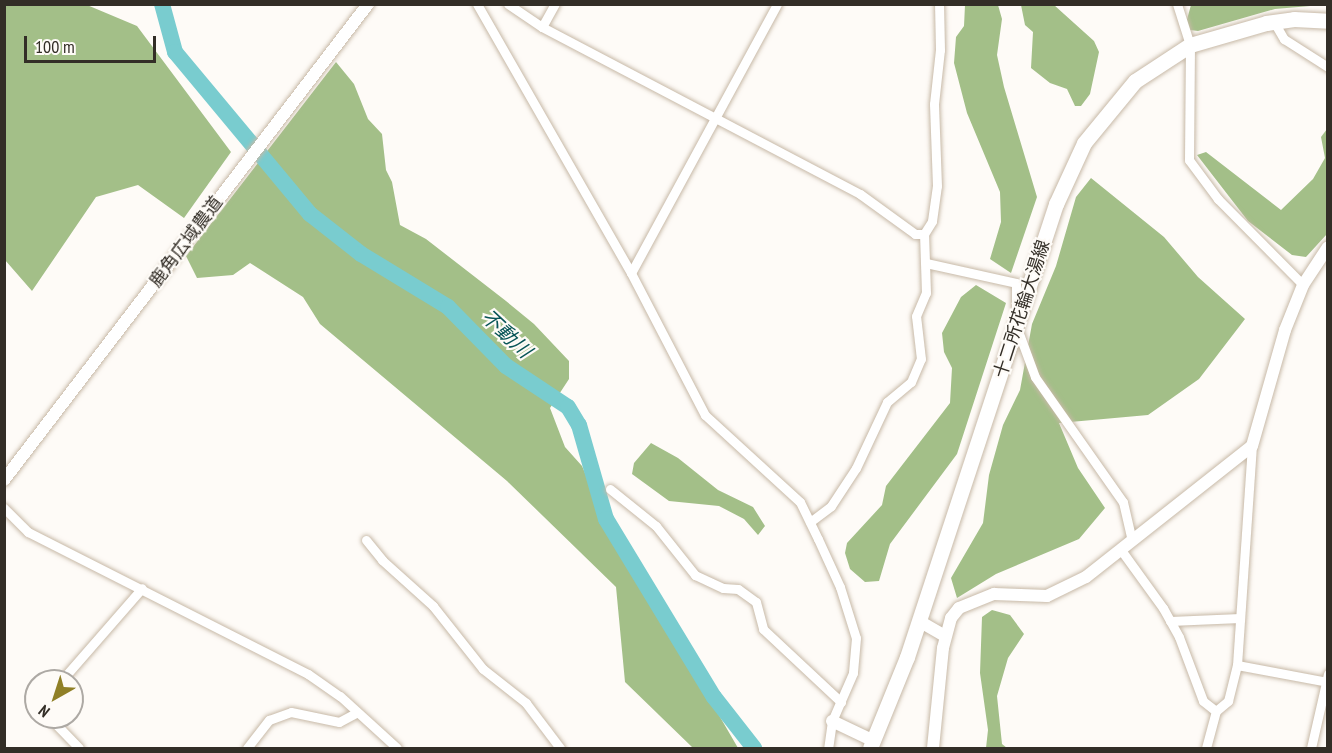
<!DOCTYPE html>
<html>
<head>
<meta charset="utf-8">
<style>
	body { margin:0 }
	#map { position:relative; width:1332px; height:753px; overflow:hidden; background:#fefbf7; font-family:"PT Sans Narrow","Noto Sans JP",sans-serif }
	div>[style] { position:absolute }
	.forest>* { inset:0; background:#a3bf88 }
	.river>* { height:16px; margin:-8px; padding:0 8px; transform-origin:8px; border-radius:8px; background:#79cccf }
	.roads { filter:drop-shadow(0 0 2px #c7b9a7) drop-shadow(0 0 2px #c7b9a7) }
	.minor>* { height:9px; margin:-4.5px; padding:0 4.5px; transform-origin:4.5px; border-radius:4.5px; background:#fff }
	.tertiary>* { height:12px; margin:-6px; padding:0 6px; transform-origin:6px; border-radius:6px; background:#fff }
	.primary>* { height:15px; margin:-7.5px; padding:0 7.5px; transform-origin:7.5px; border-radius:7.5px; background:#fff }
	span { translate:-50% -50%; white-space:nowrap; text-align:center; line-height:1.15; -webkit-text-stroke:4.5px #fefbf7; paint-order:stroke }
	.street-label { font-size:18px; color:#332e27 }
	.water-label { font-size:20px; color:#085557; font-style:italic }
	.frame { position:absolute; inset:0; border:6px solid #332e27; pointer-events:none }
	.north { position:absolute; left:24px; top:669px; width:60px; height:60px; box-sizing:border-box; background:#fefbf7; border:2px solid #ada9a4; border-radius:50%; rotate:219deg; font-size:16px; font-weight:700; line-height:24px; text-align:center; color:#332e27 }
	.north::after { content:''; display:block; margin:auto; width:21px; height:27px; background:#908027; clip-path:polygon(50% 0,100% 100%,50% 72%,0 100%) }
	.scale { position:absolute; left:24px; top:36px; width:132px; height:27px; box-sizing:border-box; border:3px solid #332e27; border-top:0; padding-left:8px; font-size:18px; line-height:21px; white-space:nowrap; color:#332e27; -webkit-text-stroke:4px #fefbf7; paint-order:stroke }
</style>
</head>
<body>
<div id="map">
	<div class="forest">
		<i style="clip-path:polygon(4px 5px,87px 5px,137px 26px,231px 152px,184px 218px,138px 185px,96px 197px,32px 291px,5px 260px)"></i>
		<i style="clip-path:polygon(965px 5px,998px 5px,1002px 19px,997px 55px,1004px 87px,1037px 197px,1011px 273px,990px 259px,1001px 222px,1000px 192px,967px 113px,954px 63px,956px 37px,964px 26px)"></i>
		<i style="clip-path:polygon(1021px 5px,1054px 5px,1094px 41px,1099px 52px,1090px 94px,1081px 106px,1075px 106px,1067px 89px,1050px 83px,1031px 68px,1033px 32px,1025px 25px)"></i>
		<i style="clip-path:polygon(1191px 5px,1322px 5px,1275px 9px,1198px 31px,1190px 30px,1186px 23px)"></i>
		<i style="clip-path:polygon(336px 62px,354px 84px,368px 119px,382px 134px,386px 170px,392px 182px,400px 225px,426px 239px,506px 301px,534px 324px,569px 361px,569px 379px,550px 408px,565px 447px,582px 466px,603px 515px,738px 748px,693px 748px,625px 682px,616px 587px,507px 481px,320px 324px,303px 297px,250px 263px,233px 275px,197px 278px,186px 256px)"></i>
		<i style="clip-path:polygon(1327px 129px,1327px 234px,1306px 257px,1292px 255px,1248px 221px,1197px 155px,1206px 152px,1281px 210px,1313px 179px,1325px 158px,1321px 137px)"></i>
		<i style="clip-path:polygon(1091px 178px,1164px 237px,1198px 277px,1245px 319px,1199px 379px,1148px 415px,1059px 423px,1078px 468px,1105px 508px,1079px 539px,996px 574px,957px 598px,951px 578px,983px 523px,989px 475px,1003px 425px,1020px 390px,1032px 324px,1056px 266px,1076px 197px)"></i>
		<i style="clip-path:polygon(976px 285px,1006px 303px,957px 454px,890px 544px,879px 581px,865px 582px,850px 569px,845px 553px,847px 543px,882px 505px,886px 486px,950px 403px,952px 368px,944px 352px,942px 333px,961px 297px)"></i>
		<i style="clip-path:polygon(651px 443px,678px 458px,718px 490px,753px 507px,765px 526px,758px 535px,744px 519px,719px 506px,669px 501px,632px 474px,634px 463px)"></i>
		<i style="clip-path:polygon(992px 610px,1010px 615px,1024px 634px,1008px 658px,997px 696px,1002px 744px,1007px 748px,986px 748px,988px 730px,980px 673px,982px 617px)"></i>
	</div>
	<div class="river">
		<i style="left:162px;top:4px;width:50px;rotate:74.8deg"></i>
		<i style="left:175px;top:52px;width:211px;rotate:50.2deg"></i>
		<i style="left:310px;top:214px;width:65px;rotate:38.1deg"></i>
		<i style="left:361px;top:254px;width:102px;rotate:31.3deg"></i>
		<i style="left:448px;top:307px;width:83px;rotate:45.5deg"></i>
		<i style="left:506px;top:366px;width:74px;rotate:33.5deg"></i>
		<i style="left:568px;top:407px;width:21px;rotate:59deg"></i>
		<i style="left:579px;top:425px;width:98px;rotate:74deg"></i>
		<i style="left:606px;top:519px;width:208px;rotate:58.8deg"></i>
		<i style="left:714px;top:697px;width:65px;rotate:51.9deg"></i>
	</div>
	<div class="roads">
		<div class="minor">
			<i style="left:477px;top:4px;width:310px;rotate:60.2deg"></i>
			<i style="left:631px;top:273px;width:160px;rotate:62.5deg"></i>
			<i style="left:705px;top:415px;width:129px;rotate:42.5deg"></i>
			<i style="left:800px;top:502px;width:41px;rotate:64.1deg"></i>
			<i style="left:818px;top:539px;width:53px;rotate:65.4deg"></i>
			<i style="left:840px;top:587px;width:53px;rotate:72.6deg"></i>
			<i style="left:856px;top:638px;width:35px;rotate:95deg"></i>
			<i style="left:853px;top:673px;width:52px;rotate:113.6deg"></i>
			<i style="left:832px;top:721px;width:27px;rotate:98deg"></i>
			<i style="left:508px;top:4px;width:41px;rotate:34.1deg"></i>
			<i style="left:542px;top:27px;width:359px;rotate:27.7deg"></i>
			<i style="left:860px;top:194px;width:68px;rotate:36deg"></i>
			<i style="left:915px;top:234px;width:9px"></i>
			<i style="left:1177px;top:4px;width:43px;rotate:72.4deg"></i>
			<i style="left:1190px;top:45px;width:115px;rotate:90.5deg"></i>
			<i style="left:1189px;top:160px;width:49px;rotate:53.4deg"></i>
			<i style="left:1218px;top:199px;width:121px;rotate:45.3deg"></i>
			<i style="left:1274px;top:22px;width:20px;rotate:60deg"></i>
			<i style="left:1284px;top:39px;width:52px;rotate:32.5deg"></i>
			<i style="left:542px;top:27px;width:26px;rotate:-61deg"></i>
			<i style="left:926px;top:263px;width:92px;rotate:12.5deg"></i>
			<i style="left:1016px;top:283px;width:25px;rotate:90deg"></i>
			<i style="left:631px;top:273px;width:306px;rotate:-61.5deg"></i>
			<i style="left:1017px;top:328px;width:52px;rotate:69.8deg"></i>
			<i style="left:1035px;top:377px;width:153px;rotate:54.9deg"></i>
			<i style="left:1123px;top:502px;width:40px;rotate:77deg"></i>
			<i style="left:610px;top:489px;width:59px;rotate:38.8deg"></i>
			<i style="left:656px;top:526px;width:63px;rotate:51.5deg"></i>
			<i style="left:695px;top:575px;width:31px;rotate:25deg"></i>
			<i style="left:723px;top:588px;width:15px;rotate:4deg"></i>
			<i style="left:738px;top:589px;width:22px;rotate:36deg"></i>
			<i style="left:756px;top:602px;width:28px;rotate:75deg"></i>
			<i style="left:763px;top:629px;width:107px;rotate:43.1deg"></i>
			<i style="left:4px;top:508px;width:34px;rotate:45deg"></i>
			<i style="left:28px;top:532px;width:314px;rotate:26.9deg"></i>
			<i style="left:308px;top:674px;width:39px;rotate:35deg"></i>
			<i style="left:340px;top:696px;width:77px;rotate:42.4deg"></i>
			<i style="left:810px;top:522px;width:26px;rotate:-37deg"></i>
			<i style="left:831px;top:506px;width:45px;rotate:-56.7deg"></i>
			<i style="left:856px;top:468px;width:73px;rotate:-64.8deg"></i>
			<i style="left:887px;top:402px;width:31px;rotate:-40deg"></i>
			<i style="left:911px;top:382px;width:25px;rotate:-67deg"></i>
			<i style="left:921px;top:359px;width:43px;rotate:-96.6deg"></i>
			<i style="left:916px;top:316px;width:25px;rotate:-67deg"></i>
			<i style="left:926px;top:293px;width:59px;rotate:-91.9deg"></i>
			<i style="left:924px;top:234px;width:15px;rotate:-58deg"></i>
			<i style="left:932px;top:221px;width:35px;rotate:-82deg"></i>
			<i style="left:937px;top:186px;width:82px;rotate:-92.1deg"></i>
			<i style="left:934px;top:104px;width:54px;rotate:-83.7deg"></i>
			<i style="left:940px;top:50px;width:46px;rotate:-91.2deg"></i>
			<i style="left:366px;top:540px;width:26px;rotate:51deg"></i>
			<i style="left:382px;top:560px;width:69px;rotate:42deg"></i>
			<i style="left:433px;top:606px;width:80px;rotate:51.6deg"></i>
			<i style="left:483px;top:669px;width:55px;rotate:38.3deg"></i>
			<i style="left:526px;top:703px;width:56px;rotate:52.9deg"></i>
			<i style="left:1121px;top:550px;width:72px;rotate:54.1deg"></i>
			<i style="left:1163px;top:608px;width:33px;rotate:61deg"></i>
			<i style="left:1179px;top:637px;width:68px;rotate:69.4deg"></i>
			<i style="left:1203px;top:701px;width:16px;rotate:38deg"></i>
			<i style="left:1170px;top:621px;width:70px;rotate:-2.5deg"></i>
			<i style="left:1237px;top:665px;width:93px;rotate:10.6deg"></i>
			<i style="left:61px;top:681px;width:123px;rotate:-48.9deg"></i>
			<i style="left:49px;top:717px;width:43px;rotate:45.9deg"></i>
			<i style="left:247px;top:748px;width:36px;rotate:-52deg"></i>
			<i style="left:269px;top:720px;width:23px;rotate:-20deg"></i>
			<i style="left:291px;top:712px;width:49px;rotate:11.8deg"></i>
			<i style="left:339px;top:722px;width:19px;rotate:-28deg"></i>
			<i style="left:1206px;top:748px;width:38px;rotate:-75deg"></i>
			<i style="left:1216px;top:711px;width:16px;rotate:-40deg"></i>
			<i style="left:1228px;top:701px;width:37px;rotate:-76deg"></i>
			<i style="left:1237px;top:665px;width:220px;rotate:-86.1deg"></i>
			<i style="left:1311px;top:748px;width:76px;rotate:-77.1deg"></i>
		</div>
		<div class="tertiary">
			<i style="left:4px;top:480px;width:599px;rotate:-52.59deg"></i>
			<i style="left:919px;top:621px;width:30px;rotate:30deg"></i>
			<i style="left:832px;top:721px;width:47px;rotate:25.5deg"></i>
			<i style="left:933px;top:748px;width:100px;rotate:-84.3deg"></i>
			<i style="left:943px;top:648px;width:31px;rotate:-75deg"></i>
			<i style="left:951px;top:618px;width:13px;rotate:-51deg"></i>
			<i style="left:959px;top:608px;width:38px;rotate:-22deg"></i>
			<i style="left:994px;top:594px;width:53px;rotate:2.2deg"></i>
			<i style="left:1047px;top:596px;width:43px;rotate:-26deg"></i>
			<i style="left:1086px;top:577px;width:211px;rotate:-38.3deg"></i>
			<i style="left:1252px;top:446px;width:121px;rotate:-74.1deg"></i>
			<i style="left:1285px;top:330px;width:48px;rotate:-68.2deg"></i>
			<i style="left:1303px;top:285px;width:45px;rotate:-56.7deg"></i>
		</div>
		<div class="primary">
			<i style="left:870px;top:748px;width:98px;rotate:-67.9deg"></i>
			<i style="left:907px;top:657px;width:477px;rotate:-71.8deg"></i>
			<i style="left:1056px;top:204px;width:67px;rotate:-65.3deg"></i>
			<i style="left:1084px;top:143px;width:80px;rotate:-50.6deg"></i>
			<i style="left:1135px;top:81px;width:66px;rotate:-33.2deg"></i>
			<i style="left:1190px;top:45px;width:79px;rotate:-16.1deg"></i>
			<i style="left:1266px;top:23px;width:28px;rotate:-8deg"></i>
			<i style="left:1294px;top:19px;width:34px;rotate:3deg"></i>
		</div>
	</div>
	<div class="street-label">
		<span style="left:186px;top:242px;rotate:-53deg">鹿角広域農道</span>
		<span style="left:1022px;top:309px;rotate:-72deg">十二所花輪大湯線</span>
	</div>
	<div class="water-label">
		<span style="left:506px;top:334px;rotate:43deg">不動川</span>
	</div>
	<div class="frame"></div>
	<div class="north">N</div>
	<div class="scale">100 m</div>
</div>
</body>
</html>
